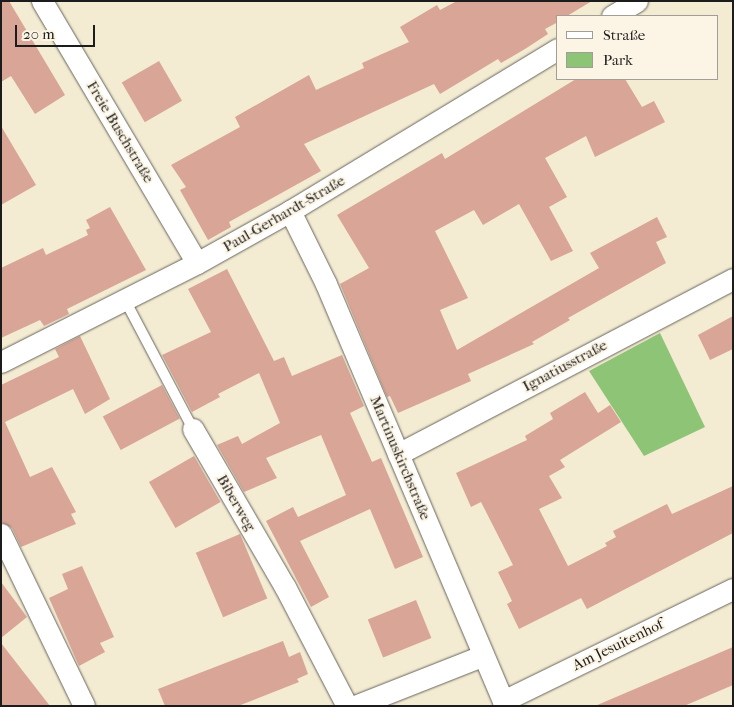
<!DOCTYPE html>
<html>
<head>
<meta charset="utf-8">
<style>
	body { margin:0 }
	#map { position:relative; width:734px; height:707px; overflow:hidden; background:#f3ebd2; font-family:"IM FELL French Canon",serif }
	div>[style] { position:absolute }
	.green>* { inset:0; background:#8ec476 }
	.building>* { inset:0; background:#d8a597; transform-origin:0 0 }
	.roads { filter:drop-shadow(0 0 1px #67645c) drop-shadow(0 0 1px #67645c) }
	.service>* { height:10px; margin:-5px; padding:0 5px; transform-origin:5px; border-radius:5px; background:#fff }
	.minor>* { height:21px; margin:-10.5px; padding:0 10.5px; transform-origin:10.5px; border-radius:10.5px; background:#fff }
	span { translate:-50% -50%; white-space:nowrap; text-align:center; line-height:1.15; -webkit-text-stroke:4px #fcf5e5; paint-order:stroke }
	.street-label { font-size:15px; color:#1c1c1c }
	.frame { position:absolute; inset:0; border:2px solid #1c1c1c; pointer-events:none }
	.legend { position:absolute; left:556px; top:15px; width:162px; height:65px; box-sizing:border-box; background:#fcf5e5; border:1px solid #a29e95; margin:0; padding:6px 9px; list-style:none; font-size:15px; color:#1c1c1c }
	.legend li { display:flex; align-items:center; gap:10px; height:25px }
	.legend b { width:25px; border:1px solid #a29e95 }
	.scale { position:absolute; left:15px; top:25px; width:80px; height:22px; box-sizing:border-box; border:2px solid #1c1c1c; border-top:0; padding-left:6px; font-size:15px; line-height:18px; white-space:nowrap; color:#1c1c1c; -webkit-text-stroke:4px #fcf5e5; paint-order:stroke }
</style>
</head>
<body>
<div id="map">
	<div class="green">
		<i style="clip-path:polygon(660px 333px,705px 427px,644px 456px,589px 371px)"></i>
	</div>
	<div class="building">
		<i style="clip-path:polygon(1px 1px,9px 1px,65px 95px,35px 114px,11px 76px,1px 82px)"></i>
		<i style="clip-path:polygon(457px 1px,592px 1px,567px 16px,558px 16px,558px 22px,545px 29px,548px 34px,525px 49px,501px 63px,498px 59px,440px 94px,434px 84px,304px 144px,321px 171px,229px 222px,231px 227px,208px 240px,180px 190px,186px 187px,171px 165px,240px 127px,235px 117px,309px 75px,316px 90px,364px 68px,362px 63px,409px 42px,400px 27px,437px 5px,440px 10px)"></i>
		<i style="left:159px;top:61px;width:46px;height:43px;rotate:60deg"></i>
		<i style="clip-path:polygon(576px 79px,625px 79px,642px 107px,654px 101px,665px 122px,595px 157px,586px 136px,545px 158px,567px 197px,549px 207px,573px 251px,551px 261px,519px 204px,483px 225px,474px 210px,435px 231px,468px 298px,440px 310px,457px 350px,599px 268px,590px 253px,657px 217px,667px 237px,656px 242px,666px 263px,568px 318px,570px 320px,532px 342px,534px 344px,468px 374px,471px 381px,398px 413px,390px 396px,387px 397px,340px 284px,369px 268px,337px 215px,442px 153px,445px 159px)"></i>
		<i style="clip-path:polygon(1px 126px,36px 185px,1px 205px)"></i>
		<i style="clip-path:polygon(110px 207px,146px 270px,67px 309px,69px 314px,44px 326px,40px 320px,1px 338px,1px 268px,43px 248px,46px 255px,88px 235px,86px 230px,90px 228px,86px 220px)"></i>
		<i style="clip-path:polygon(227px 269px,274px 361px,284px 357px,292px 376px,342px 355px,364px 406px,350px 413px,372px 462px,381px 458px,423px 557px,395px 569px,370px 509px,300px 541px,329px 597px,311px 607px,266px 521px,293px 507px,298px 517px,346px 495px,321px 435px,266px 458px,277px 478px,244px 492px,217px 445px,238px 436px,242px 444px,280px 423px,259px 373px,218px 394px,220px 397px,192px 412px,162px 355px,211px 332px,188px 289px)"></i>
		<i style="clip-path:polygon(733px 316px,733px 349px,710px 360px,698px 335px)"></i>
		<i style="clip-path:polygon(80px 336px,110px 399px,85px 414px,73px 389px,5px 422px,30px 477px,52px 467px,76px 512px,71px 514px,76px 524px,21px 547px,12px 528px,1px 522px,1px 385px,59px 357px,55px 349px)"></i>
		<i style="left:162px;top:385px;width:38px;height:67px;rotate:62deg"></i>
		<i style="clip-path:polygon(585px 392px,598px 413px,610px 405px,621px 422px,560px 460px,565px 467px,549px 476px,562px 498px,539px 509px,568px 566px,607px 546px,605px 543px,616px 537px,613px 531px,667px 504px,672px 514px,733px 486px,733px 533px,587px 609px,581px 598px,519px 629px,507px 604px,512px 601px,498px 572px,513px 565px,481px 502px,471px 507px,456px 473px,527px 440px,525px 436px,553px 419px,550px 413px)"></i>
		<i style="left:194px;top:456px;width:53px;height:52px;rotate:60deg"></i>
		<i style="left:240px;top:534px;width:70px;height:48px;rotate:67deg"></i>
		<i style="clip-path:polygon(82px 566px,114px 637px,100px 643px,105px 652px,79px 666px,49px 598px,68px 589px,62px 574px)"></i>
		<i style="clip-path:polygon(1px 582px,27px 617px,1px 638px)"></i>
		<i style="left:416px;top:600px;width:41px;height:52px;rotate:68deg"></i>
		<i style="clip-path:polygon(283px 641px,289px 657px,300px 652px,308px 674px,297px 679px,299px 682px,238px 706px,165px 706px,158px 689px)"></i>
		<i style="clip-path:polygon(1px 643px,50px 706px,1px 706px)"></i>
		<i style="clip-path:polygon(733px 647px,733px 685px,684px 706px,595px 706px)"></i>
	</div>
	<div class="roads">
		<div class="service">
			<i style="left:125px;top:300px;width:146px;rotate:62.2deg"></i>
		</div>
		<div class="minor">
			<i style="left:42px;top:1px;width:304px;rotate:59.4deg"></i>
			<i style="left:612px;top:16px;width:29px;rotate:-31deg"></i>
			<i style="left:290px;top:211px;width:81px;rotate:63.7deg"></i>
			<i style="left:326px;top:284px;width:458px;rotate:67deg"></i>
			<i style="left:1px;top:362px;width:220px;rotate:-26.8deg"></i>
			<i style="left:197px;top:263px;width:107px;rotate:-29.2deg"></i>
			<i style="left:290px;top:211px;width:313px;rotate:-31.2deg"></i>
			<i style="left:193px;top:429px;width:183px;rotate:59.8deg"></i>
			<i style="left:285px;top:587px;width:134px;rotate:62.5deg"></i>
			<i style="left:398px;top:454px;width:378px;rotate:-27.6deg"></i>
			<i style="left:1px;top:534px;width:191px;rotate:64.2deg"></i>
			<i style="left:503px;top:701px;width:256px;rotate:-26deg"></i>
			<i style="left:355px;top:706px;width:136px;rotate:-21.5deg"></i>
		</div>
	</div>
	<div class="street-label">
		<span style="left:120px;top:132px;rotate:59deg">Freie Buschstraße</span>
		<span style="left:284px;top:214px;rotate:-30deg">Paul-Gerhardt-Straße</span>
		<span style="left:565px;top:366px;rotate:-28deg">Ignatiusstraße</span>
		<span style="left:400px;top:458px;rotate:67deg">Martinuskirchstraße</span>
		<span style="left:236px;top:503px;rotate:60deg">Biberweg</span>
		<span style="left:618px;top:645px;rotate:-26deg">Am Jesuitenhof</span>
	</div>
	<div class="frame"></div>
	<ul class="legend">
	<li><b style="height:6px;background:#fff"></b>Straße</li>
	<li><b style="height:14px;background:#8ec476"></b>Park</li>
	</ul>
	<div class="scale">20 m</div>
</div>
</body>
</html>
